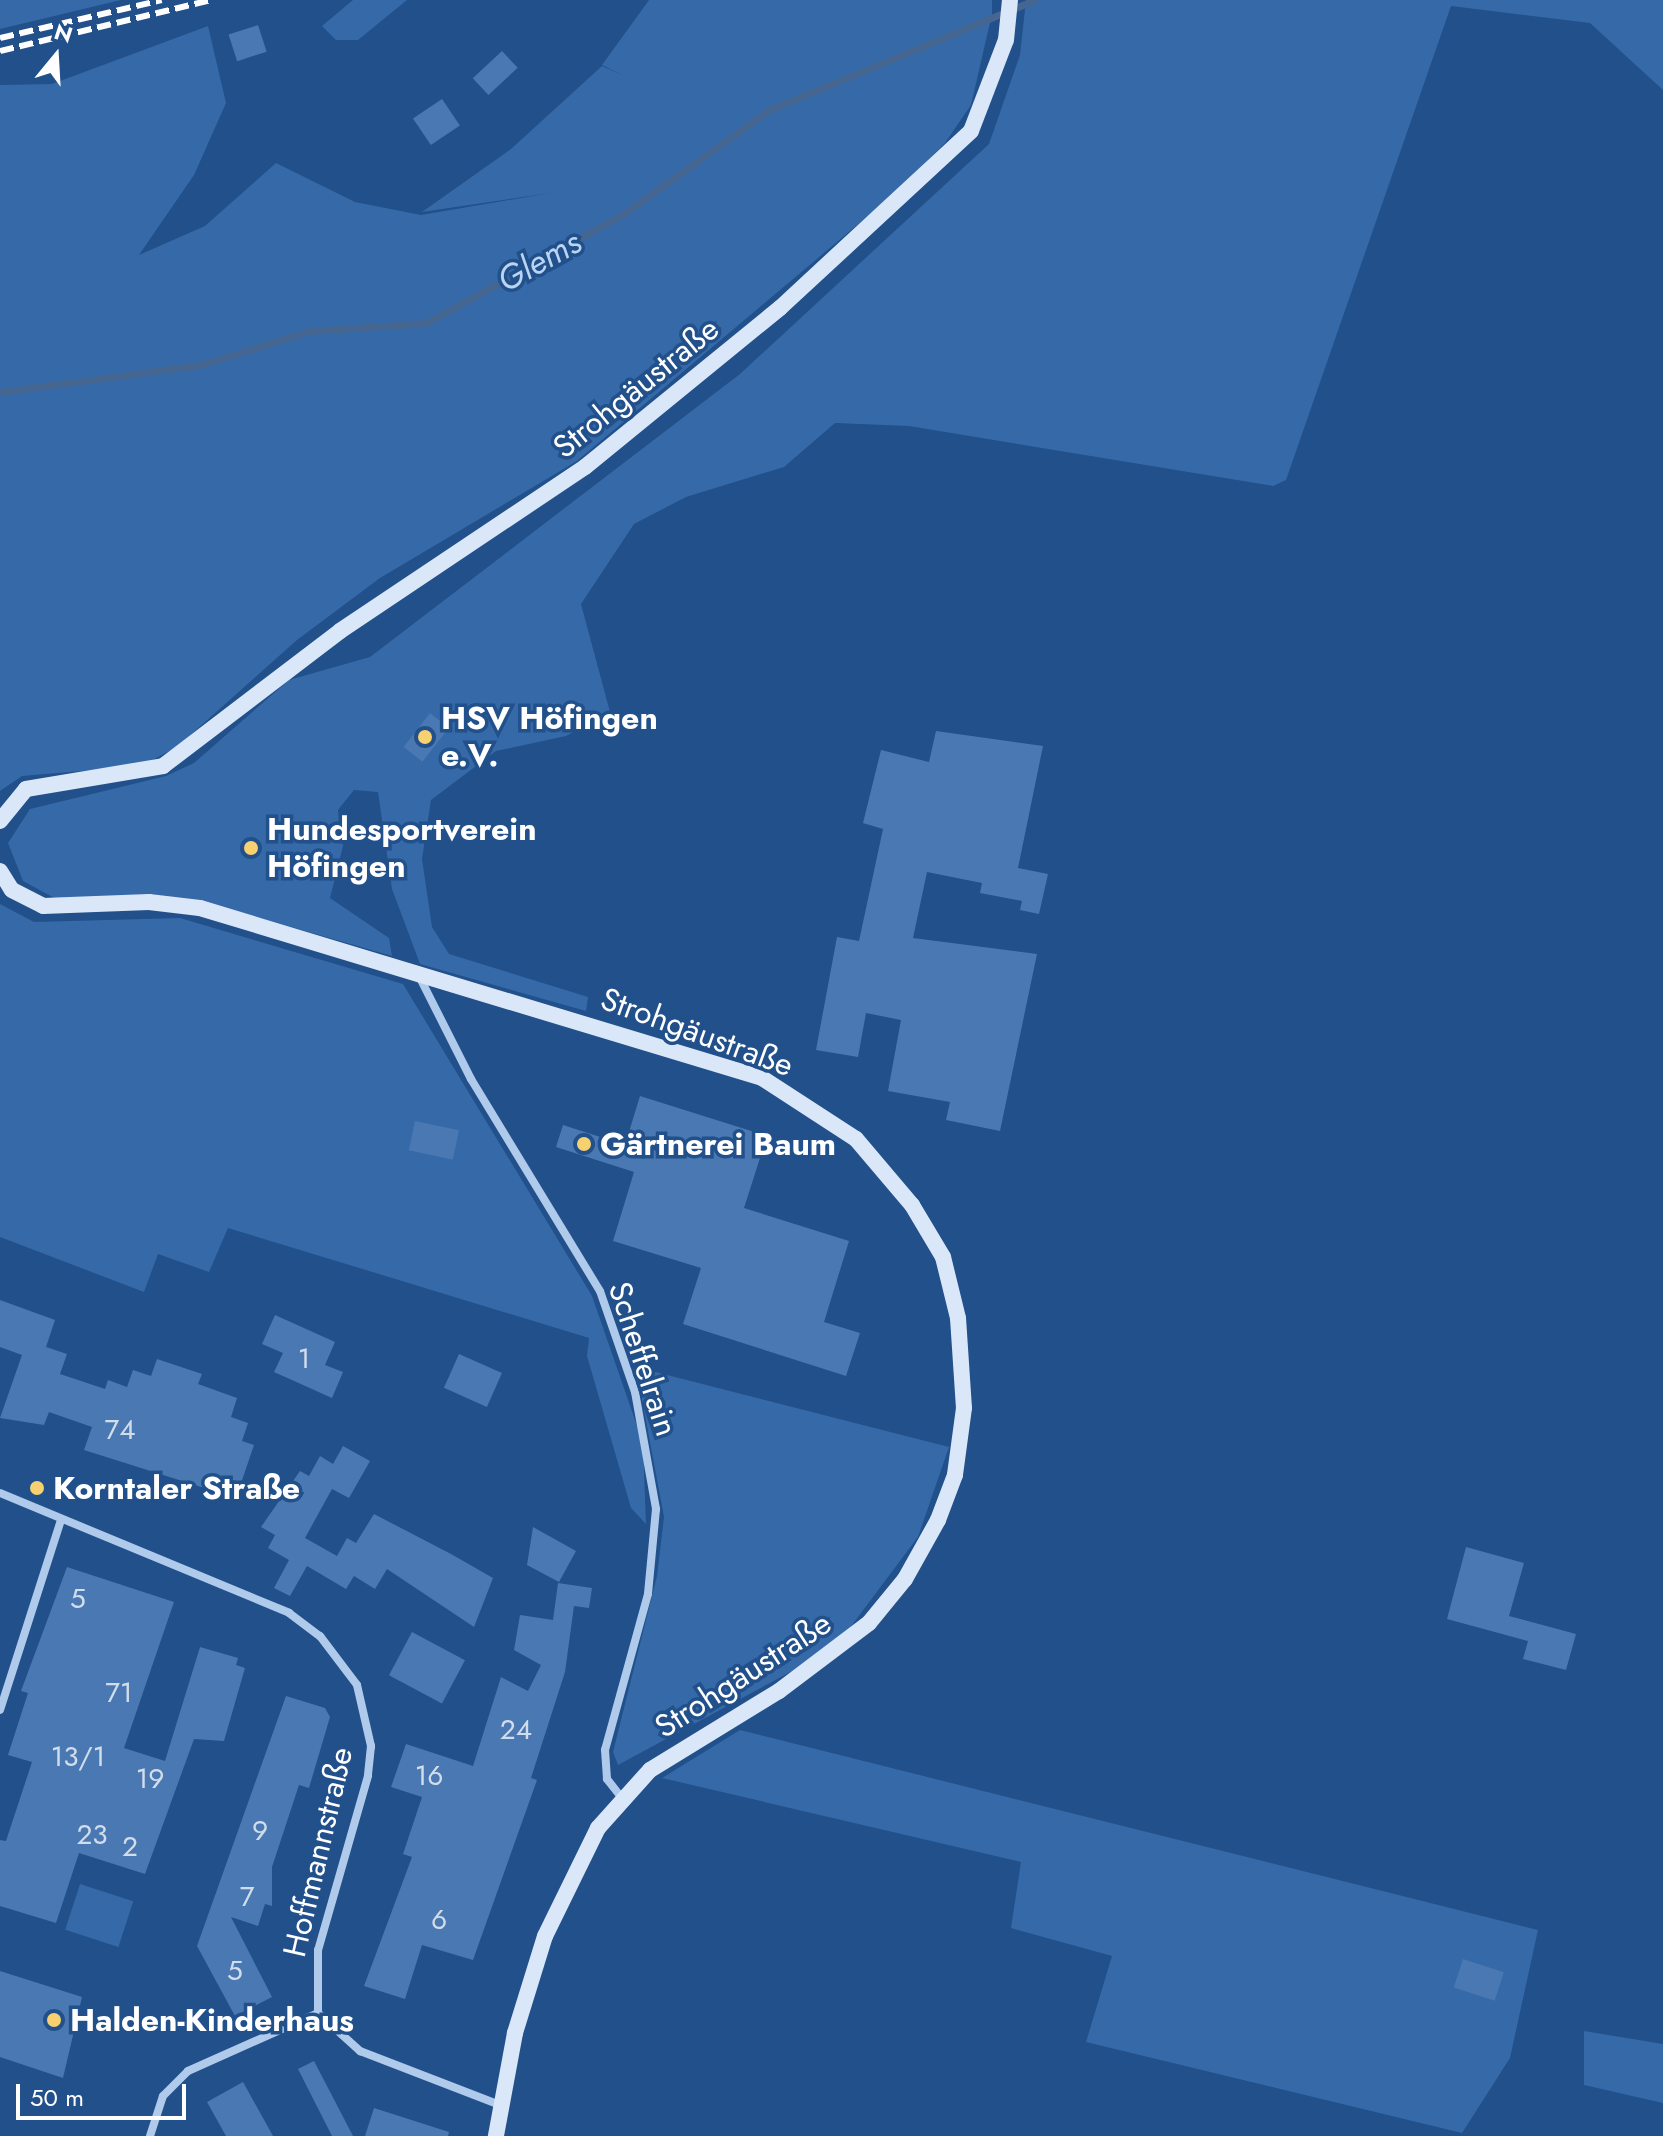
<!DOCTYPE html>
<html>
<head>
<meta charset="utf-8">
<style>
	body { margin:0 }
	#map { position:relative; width:1663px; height:2136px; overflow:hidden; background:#21508b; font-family:Jost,sans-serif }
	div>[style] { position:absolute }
	.green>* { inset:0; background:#3569a8; transform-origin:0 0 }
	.stream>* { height:7px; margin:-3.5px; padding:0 3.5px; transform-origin:3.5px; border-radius:3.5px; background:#456690 }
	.building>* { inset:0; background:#4a78b2; transform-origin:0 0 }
	.street>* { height:8px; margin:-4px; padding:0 4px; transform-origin:4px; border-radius:4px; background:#afcaeb }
	.secondary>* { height:16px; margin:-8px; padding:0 8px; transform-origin:8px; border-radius:8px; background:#dae7f9 }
	.rail>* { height:6px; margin-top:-3px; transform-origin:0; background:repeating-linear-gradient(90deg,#fff 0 14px,transparent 0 20px) }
	.dots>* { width:22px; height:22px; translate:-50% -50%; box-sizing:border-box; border:4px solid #21508b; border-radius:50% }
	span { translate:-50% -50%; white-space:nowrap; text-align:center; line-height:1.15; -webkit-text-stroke:7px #21508b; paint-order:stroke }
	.number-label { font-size:28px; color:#d2ddec }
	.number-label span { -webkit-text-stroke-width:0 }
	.street-label { font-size:32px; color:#fff }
	.poi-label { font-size:32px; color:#fff; font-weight:700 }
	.left { translate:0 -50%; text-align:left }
	.water-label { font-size:34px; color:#bad4f2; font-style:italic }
	.north { position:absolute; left:16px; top:16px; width:80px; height:80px; -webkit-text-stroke:6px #21508b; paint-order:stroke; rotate:18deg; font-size:22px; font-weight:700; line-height:32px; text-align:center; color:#fff }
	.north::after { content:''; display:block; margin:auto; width:28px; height:36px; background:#fff; clip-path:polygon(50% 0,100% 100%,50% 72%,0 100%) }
	.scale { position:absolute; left:16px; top:2084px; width:170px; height:36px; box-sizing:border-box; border:4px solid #fff; border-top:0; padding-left:10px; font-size:24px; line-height:28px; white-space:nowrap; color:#fff; -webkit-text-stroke:6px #21508b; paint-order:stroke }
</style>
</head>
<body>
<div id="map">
	<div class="green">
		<i style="clip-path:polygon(0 0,121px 0,0 29px)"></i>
		<i style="clip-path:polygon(353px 0,407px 0,358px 40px,336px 40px,322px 26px)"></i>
		<i style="clip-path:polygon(649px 0,992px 0,992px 14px,971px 105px,945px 143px,894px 194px,577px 461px,380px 578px,297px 640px,177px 747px,141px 766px,22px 776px,0 791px,0 85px,52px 84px,208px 26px,226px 103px,194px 175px,139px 255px,205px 226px,276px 163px,355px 202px,421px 215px,550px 193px,422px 212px,511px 149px,602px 66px,624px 76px,602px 65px)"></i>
		<i style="clip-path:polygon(1026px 0,1663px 0,1663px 90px,1590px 23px,1451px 6px,1286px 480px,1273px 486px,909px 426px,835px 423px,784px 467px,686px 497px,634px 524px,581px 604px,610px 712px,566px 736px,496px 751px,431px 800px,422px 859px,432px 927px,449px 954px,588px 997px,586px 1011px,420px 964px,392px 889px,378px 792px,354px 790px,338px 810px,343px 846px,330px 898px,389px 938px,392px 956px,222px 907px,152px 894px,58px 900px,23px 881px,8px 843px,30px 809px,166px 776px,194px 763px,289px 680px,370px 657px,740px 374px,989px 144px,1020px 55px)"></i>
		<i style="clip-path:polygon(0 904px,34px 922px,180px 918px,403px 984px,592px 1296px,643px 1443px,646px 1524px,631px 1508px,587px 1356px,589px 1338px,228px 1228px,209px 1272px,158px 1254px,144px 1292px,0 1237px)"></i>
		<i style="clip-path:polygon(636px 1367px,949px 1447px,918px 1537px,849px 1629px,794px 1670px,618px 1765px,613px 1752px,657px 1576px,664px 1517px)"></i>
		<i style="clip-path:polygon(740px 1730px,1538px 1930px,1510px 2058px,1462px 2133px,1086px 2042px,1112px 1956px,1011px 1928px,1021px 1862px,662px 1778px)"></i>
		<i style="left:80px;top:1884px;width:56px;height:48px;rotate:18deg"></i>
		<i style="clip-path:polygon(1584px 2031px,1663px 2044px,1663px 2103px,1584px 2085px)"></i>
	</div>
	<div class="stream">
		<i style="left:0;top:392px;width:202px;rotate:-7.7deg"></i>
		<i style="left:200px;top:365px;width:115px;rotate:-17.2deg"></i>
		<i style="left:310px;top:331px;width:116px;rotate:-3.9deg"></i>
		<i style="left:426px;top:323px;width:224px;rotate:-28.9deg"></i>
		<i style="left:622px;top:215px;width:181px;rotate:-35.5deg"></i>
		<i style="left:769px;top:110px;width:287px;rotate:-22.5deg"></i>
	</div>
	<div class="building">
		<i style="left:258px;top:25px;width:28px;height:31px;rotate:72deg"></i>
		<i style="left:502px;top:51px;width:23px;height:40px;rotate:47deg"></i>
		<i style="left:442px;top:99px;width:32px;height:35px;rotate:56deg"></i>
		<i style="left:430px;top:713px;width:24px;height:43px;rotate:38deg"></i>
		<i style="clip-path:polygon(936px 731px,1043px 746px,1018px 868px,1048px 874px,1039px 914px,1020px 910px,1022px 901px,980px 893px,982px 883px,927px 872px,913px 938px,1037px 954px,1000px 1131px,946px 1120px,950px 1102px,888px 1091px,901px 1020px,866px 1013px,858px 1057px,816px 1050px,837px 937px,859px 941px,883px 829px,863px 823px,881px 750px,929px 762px)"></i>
		<i style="clip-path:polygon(640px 1096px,767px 1136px,744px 1208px,849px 1241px,824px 1322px,860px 1333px,846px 1376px,683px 1324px,701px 1268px,613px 1241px,634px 1172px,556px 1147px,563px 1125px,625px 1145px)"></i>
		<i style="left:415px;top:1121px;width:45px;height:30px;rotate:12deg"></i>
		<i style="clip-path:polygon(0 1300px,55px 1320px,46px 1347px,67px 1354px,60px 1374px,105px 1389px,108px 1380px,127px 1387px,133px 1370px,151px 1376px,157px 1359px,202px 1374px,198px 1384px,237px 1398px,231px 1417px,248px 1423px,242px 1441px,254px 1445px,236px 1498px,84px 1450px,92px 1427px,49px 1412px,44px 1425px,0 1418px,22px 1355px,0 1347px)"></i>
		<i style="clip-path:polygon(275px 1315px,335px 1342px,325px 1365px,343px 1372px,332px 1398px,274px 1372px,283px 1353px,262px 1344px)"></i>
		<i style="left:459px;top:1354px;width:47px;height:37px;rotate:24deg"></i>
		<i style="clip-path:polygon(343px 1446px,370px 1461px,349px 1498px,332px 1489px,305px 1538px,337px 1556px,347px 1538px,356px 1543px,374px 1514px,451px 1554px,493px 1578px,474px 1627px,387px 1569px,375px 1589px,354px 1576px,346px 1589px,307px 1566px,290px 1596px,274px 1588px,289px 1560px,268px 1548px,275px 1535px,261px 1527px,300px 1471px,309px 1476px,320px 1456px,333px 1464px)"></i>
		<i style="clip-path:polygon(533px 1527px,576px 1551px,559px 1582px,527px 1565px)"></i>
		<i style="clip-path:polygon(1466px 1547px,1524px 1563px,1509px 1616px,1576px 1634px,1566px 1670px,1523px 1659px,1528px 1641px,1447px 1619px)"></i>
		<i style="clip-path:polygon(67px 1567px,174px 1602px,124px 1748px,165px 1761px,200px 1647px,238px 1658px,236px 1665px,245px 1668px,224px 1741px,194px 1739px,145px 1874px,79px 1853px,56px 1923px,0 1906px,0 1840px,6px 1841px,32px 1762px,8px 1755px,28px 1693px,21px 1691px)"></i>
		<i style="clip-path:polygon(558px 1583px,592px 1588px,589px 1608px,574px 1606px,565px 1672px,531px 1778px,537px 1780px,473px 1960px,422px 1945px,405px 1999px,364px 1986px,412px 1857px,403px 1854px,422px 1797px,391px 1787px,406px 1744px,473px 1766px,501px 1677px,528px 1691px,541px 1665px,514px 1650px,520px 1615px,553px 1620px)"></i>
		<i style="left:412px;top:1632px;width:60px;height:49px;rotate:28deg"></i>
		<i style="clip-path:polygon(286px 1696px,325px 1708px,330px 1717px,309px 1788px,299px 1785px,272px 1867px,272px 1906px,265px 1904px,258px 1926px,231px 1917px,272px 1997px,235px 2016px,197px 1946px)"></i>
		<i style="left:1463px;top:1959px;width:43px;height:30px;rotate:18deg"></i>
		<i style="clip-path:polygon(0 1971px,82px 1997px,63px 2078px,0 2057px)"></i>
		<i style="clip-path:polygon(314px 2061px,353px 2136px,332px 2136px,298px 2069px)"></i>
		<i style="clip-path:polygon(243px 2082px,273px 2136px,226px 2136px,207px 2102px)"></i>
		<i style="clip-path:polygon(374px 2108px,449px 2132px,448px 2136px,365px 2136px)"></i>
	</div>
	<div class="street">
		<i style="left:418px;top:974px;width:118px;rotate:63.2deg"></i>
		<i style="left:471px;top:1079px;width:248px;rotate:58.7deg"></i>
		<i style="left:600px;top:1291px;width:107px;rotate:70.9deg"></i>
		<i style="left:635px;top:1392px;width:119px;rotate:79.8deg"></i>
		<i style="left:656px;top:1509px;width:85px;rotate:95.4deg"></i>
		<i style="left:648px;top:1594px;width:162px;rotate:105.4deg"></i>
		<i style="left:605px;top:1750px;width:29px;rotate:86deg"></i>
		<i style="left:607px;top:1779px;width:23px;rotate:52deg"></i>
		<i style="left:0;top:1493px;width:313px;rotate:22.5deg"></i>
		<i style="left:289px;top:1613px;width:39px;rotate:37deg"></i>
		<i style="left:320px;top:1636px;width:61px;rotate:52.9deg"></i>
		<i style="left:357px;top:1685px;width:63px;rotate:77.1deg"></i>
		<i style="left:371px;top:1746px;width:30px;rotate:96deg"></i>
		<i style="left:368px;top:1776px;width:181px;rotate:106deg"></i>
		<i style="left:318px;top:1950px;width:63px;rotate:90deg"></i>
		<i style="left:0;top:1710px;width:200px;rotate:-72.2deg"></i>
		<i style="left:318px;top:2013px;width:57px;rotate:42.1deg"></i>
		<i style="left:360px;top:2051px;width:150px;rotate:21.1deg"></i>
		<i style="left:150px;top:2136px;width:42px;rotate:-72deg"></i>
		<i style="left:163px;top:2096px;width:35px;rotate:-45deg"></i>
		<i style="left:188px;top:2071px;width:142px;rotate:-24deg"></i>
	</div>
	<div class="secondary">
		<i style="left:0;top:821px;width:41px;rotate:-50.9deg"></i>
		<i style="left:26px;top:789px;width:139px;rotate:-9.5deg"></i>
		<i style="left:163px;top:766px;width:223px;rotate:-37.3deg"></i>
		<i style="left:340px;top:631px;width:295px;rotate:-33.8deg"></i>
		<i style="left:585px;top:467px;width:252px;rotate:-39.2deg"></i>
		<i style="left:780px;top:308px;width:260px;rotate:-42.8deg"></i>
		<i style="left:971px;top:131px;width:97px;rotate:-69deg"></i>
		<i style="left:1006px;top:40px;width:40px;rotate:-84.3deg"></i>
		<i style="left:0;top:871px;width:22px;rotate:58deg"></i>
		<i style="left:12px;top:890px;width:35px;rotate:27deg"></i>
		<i style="left:43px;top:906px;width:106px;rotate:-2.2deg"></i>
		<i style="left:149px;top:902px;width:51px;rotate:6.7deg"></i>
		<i style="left:200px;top:908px;width:587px;rotate:16.83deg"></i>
		<i style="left:762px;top:1078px;width:112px;rotate:33deg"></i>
		<i style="left:856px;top:1139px;width:87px;rotate:49.7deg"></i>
		<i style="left:912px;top:1205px;width:61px;rotate:59.2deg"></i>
		<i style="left:943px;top:1257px;width:63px;rotate:76.2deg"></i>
		<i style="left:958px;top:1318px;width:90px;rotate:86.2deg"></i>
		<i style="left:964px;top:1408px;width:68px;rotate:97.7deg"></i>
		<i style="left:955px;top:1475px;width:48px;rotate:110.7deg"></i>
		<i style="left:938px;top:1520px;width:68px;rotate:119.2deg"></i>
		<i style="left:905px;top:1579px;width:57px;rotate:129.3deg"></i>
		<i style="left:869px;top:1623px;width:113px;rotate:142.9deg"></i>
		<i style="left:779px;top:1691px;width:151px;rotate:148.5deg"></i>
		<i style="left:650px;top:1770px;width:78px;rotate:131.9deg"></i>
		<i style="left:598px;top:1828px;width:120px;rotate:116.1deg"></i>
		<i style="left:545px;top:1936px;width:102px;rotate:107.2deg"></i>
		<i style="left:515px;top:2033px;width:105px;rotate:100.5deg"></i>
	</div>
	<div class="rail">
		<i style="left:0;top:38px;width:166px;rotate:-13.2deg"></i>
		<i style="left:0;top:51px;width:217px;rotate:-13.6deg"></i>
	</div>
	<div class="dots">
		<i style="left:425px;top:737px;background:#f7d070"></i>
		<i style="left:251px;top:848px;background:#f7d070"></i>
		<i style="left:584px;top:1144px;background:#f7d070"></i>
		<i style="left:37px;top:1488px;background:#f7d070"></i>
		<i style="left:54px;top:2020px;background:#f7d070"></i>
	</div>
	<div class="number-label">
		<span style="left:304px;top:1359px">1</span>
		<span style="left:120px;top:1430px">74</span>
		<span style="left:78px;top:1599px">5</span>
		<span style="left:119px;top:1693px">71</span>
		<span style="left:516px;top:1730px">24</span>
		<span style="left:78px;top:1757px">13/1</span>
		<span style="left:429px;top:1776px">16</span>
		<span style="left:150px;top:1779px">19</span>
		<span style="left:260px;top:1831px">9</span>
		<span style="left:92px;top:1835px">23</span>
		<span style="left:130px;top:1847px">2</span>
		<span style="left:247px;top:1897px">7</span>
		<span style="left:439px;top:1920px">6</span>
		<span style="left:235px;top:1971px">5</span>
	</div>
	<div class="street-label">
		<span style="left:636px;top:388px;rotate:-39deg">Strohgäustraße</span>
		<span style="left:697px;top:1032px;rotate:20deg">Strohgäustraße</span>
		<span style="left:643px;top:1359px;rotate:72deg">Scheffelrain</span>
		<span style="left:743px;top:1675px;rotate:-33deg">Strohgäustraße</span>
		<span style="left:318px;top:1852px;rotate:-77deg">Hoffmannstraße</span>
	</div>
	<div class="poi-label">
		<span class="left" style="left:441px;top:737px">HSV Höfingen<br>e.V.</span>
		<span class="left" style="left:267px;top:848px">Hundesportverein<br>Höfingen</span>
		<span class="left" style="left:600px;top:1144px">Gärtnerei Baum</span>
		<span class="left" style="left:53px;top:1488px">Korntaler Straße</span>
		<span class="left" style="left:70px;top:2020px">Halden-Kinderhaus</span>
	</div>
	<div class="water-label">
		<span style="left:539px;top:261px;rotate:-29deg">Glems</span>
	</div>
	<div class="north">N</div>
	<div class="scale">50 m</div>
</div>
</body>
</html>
